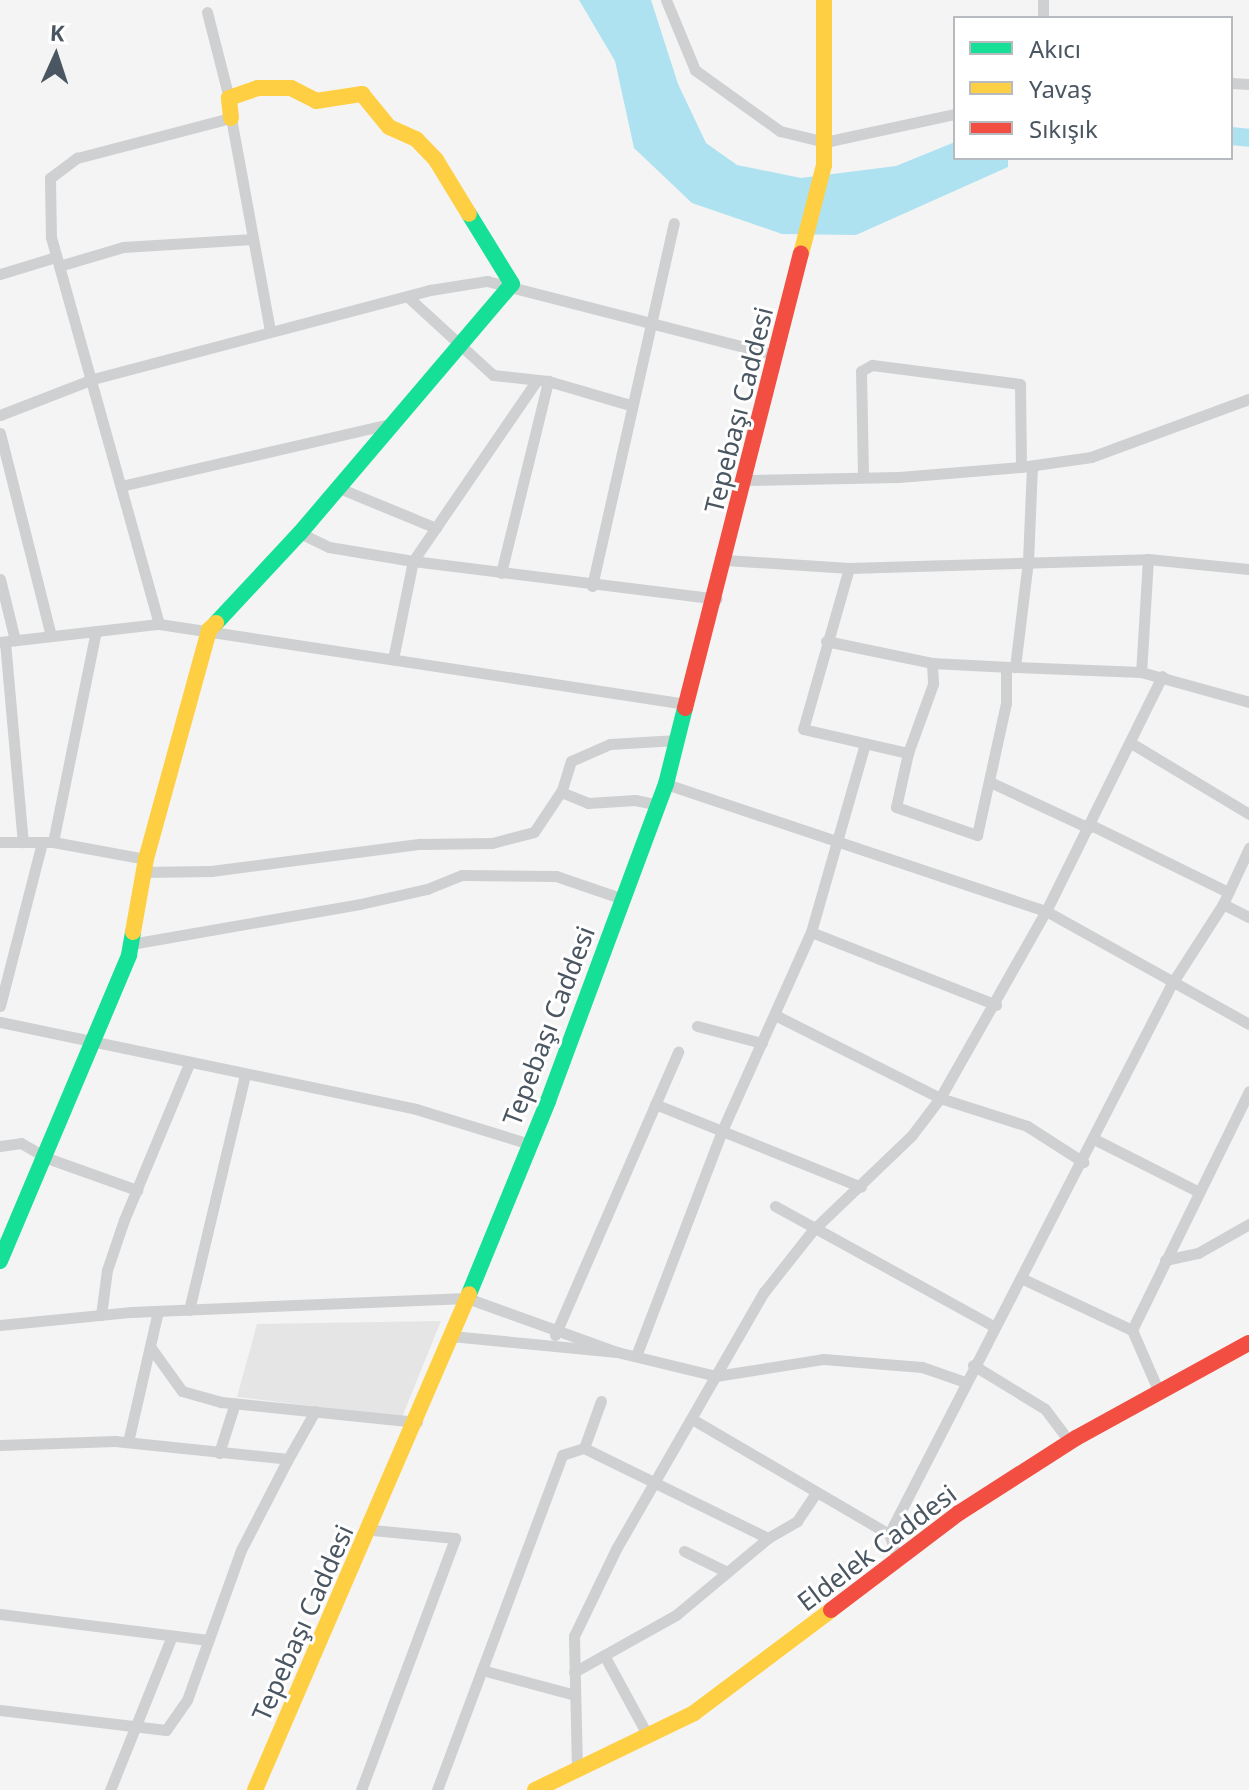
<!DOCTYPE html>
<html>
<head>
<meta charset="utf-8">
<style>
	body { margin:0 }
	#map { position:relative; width:1249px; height:1790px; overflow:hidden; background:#f4f4f4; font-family:"Noto Sans",sans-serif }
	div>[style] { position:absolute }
	.education>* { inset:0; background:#e6e5e6 }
	.water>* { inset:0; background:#aee2f0 }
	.river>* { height:18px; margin:-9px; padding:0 9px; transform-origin:9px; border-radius:9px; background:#aee2f0 }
	.street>* { height:11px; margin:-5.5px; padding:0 5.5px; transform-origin:5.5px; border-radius:5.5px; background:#ced0d2 }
	.fast>* { height:16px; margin:-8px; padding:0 8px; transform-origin:8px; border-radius:8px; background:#16e098 }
	.slow>* { height:16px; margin:-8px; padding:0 8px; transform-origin:8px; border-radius:8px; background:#ffcf43 }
	.jam>* { height:16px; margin:-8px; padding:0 8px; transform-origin:8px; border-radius:8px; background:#f24e42 }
	span { translate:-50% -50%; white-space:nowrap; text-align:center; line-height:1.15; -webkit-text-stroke:6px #fff; paint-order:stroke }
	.street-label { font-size:26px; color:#4a5661 }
	.legend { position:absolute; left:953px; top:16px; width:280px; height:144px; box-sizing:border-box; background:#fff; border:2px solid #b7bbc0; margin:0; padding:10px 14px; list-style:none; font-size:24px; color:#4a5661 }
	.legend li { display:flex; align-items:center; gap:16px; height:40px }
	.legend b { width:40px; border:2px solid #b7bbc0 }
	.north { position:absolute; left:16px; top:16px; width:80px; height:80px; -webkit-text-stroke:6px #fff; paint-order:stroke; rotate:3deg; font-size:22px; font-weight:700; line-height:32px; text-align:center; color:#4a5661 }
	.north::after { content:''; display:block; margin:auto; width:28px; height:36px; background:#4a5661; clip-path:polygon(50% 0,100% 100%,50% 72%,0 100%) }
</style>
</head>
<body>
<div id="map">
	<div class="education">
		<i style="clip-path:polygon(441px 1321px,402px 1417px,237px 1397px,257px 1324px)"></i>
	</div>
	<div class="water">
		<i style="clip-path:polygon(579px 0,651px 0,678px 84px,706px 143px,737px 165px,801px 178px,896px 166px,955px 142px,955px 158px,1008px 158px,1008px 167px,856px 235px,782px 234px,692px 203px,634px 148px,615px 61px)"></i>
	</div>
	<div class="river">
		<i style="left:1231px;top:136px;width:18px;rotate:6deg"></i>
	</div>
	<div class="street">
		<i style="left:666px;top:0;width:76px;rotate:67.5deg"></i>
		<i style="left:695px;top:70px;width:105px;rotate:35.7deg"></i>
		<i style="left:780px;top:131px;width:46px;rotate:13.7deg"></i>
		<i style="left:825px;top:142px;width:133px;rotate:-12.2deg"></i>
		<i style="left:207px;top:12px;width:89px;rotate:75.7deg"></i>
		<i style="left:1043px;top:18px;width:18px;rotate:-90deg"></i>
		<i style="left:1231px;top:83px;width:18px;rotate:3deg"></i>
		<i style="left:59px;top:266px;width:67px;rotate:-16.5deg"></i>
		<i style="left:123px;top:247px;width:130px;rotate:-3.5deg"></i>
		<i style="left:0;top:274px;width:59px;rotate:-16.9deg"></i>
		<i style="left:408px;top:297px;width:115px;rotate:42.5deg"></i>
		<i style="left:493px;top:375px;width:55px;rotate:6.2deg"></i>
		<i style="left:548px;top:381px;width:85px;rotate:16.3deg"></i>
		<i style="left:0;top:415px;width:100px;rotate:-21.2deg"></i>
		<i style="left:93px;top:379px;width:349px;rotate:-14.8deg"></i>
		<i style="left:430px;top:290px;width:58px;rotate:-9deg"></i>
		<i style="left:487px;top:281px;width:297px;rotate:14.4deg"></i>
		<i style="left:0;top:433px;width:209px;rotate:75.9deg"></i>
		<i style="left:1032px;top:466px;width:95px;rotate:92.4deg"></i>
		<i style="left:1028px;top:561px;width:107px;rotate:97deg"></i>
		<i style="left:1015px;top:667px;width:126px;rotate:2.3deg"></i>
		<i style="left:863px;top:475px;width:104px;rotate:-91.1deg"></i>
		<i style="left:861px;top:371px;width:13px;rotate:-29deg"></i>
		<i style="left:872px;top:365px;width:149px;rotate:7.3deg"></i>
		<i style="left:1020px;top:384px;width:83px;rotate:89.3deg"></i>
		<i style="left:1021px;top:467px;width:71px;rotate:-8.1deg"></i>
		<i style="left:1091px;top:457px;width:168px;rotate:-20.2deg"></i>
		<i style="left:745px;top:480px;width:154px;rotate:-1.1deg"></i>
		<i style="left:899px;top:477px;width:122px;rotate:-4.7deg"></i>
		<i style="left:121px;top:486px;width:280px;rotate:-13deg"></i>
		<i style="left:339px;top:488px;width:105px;rotate:22.4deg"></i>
		<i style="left:300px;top:533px;width:32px;rotate:26deg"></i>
		<i style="left:329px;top:547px;width:85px;rotate:9.5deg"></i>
		<i style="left:413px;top:561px;width:306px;rotate:7.1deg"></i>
		<i style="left:1148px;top:559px;width:113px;rotate:93.5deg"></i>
		<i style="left:1141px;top:672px;width:112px;rotate:15.5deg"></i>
		<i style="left:725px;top:560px;width:124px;rotate:3.7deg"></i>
		<i style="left:849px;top:568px;width:299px;rotate:-1.7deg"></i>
		<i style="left:1148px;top:559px;width:101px;rotate:5.7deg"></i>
		<i style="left:849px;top:568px;width:167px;rotate:105.9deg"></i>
		<i style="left:803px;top:729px;width:108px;rotate:12.9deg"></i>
		<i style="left:501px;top:573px;width:198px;rotate:-76.2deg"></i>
		<i style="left:0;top:579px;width:63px;rotate:76.2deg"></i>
		<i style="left:592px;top:586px;width:372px;rotate:-77.3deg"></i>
		<i style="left:159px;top:624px;width:402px;rotate:-105.6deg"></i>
		<i style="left:51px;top:237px;width:59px;rotate:-91deg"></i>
		<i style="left:50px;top:178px;width:34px;rotate:-37deg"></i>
		<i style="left:77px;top:158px;width:159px;rotate:-14.6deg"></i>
		<i style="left:231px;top:118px;width:217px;rotate:79.6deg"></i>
		<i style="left:826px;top:641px;width:108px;rotate:11.7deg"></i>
		<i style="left:932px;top:663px;width:78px;rotate:2.9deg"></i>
		<i style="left:0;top:642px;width:160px;rotate:-6.5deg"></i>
		<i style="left:159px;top:624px;width:533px;rotate:8.63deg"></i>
		<i style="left:5px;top:642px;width:201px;rotate:84.9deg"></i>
		<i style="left:393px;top:659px;width:100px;rotate:-78.5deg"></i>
		<i style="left:413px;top:561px;width:216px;rotate:-55.6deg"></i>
		<i style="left:932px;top:663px;width:21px;rotate:87deg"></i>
		<i style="left:933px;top:684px;width:73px;rotate:109.9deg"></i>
		<i style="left:908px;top:753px;width:55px;rotate:102.5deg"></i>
		<i style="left:896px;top:807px;width:86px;rotate:19.1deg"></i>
		<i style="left:977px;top:835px;width:135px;rotate:-77.6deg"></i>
		<i style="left:1006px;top:703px;width:36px;rotate:-90deg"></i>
		<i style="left:1131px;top:743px;width:138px;rotate:31deg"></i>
		<i style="left:990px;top:782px;width:109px;rotate:24.9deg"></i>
		<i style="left:666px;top:784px;width:401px;rotate:18.5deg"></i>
		<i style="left:1046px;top:911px;width:232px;rotate:29.1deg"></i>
		<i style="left:561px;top:792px;width:29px;rotate:22deg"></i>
		<i style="left:588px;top:803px;width:47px;rotate:-3.7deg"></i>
		<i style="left:635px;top:800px;width:24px;rotate:12deg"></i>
		<i style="left:1091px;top:825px;width:153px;rotate:26.1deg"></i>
		<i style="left:0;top:842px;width:53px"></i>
		<i style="left:53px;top:842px;width:95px;rotate:10.4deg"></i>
		<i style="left:53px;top:842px;width:215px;rotate:-78.5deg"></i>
		<i style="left:143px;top:872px;width:68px;rotate:-0.8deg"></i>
		<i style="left:211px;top:871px;width:211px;rotate:-7.4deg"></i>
		<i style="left:420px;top:844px;width:72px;rotate:-0.8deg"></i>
		<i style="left:492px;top:843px;width:43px;rotate:-14.7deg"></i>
		<i style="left:534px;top:832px;width:50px;rotate:-56.3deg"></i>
		<i style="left:562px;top:790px;width:30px;rotate:-73deg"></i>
		<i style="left:571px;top:761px;width:43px;rotate:-23.6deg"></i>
		<i style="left:610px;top:744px;width:67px;rotate:-3.4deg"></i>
		<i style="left:1223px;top:904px;width:29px;rotate:27deg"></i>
		<i style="left:811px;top:932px;width:199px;rotate:21.5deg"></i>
		<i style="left:131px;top:944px;width:232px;rotate:-9.9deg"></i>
		<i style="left:360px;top:904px;width:69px;rotate:-12.6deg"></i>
		<i style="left:427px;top:889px;width:38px;rotate:-22deg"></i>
		<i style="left:462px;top:875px;width:94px;rotate:0.6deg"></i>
		<i style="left:556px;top:876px;width:71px;rotate:18.9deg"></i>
		<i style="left:0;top:1006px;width:169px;rotate:-75.6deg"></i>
		<i style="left:775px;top:1015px;width:185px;rotate:26.7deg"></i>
		<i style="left:940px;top:1098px;width:91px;rotate:17.8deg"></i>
		<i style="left:1027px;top:1126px;width:67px;rotate:32.7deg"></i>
		<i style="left:0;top:1022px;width:425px;rotate:11.8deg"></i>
		<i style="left:416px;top:1109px;width:119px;rotate:17.1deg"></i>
		<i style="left:697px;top:1026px;width:67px;rotate:14.7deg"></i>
		<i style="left:655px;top:1104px;width:222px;rotate:21.9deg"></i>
		<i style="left:1094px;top:1139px;width:118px;rotate:26.8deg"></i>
		<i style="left:0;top:1146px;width:21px;rotate:-8deg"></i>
		<i style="left:21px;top:1143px;width:30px;rotate:30deg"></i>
		<i style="left:47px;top:1158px;width:96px;rotate:19.6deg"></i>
		<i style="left:775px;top:1206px;width:249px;rotate:28.8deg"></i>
		<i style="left:1165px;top:1260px;width:34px;rotate:-12deg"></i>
		<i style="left:1198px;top:1253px;width:59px;rotate:-29.6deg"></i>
		<i style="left:1021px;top:1278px;width:123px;rotate:25.1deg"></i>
		<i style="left:1132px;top:1330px;width:68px;rotate:66.5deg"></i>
		<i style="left:189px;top:1310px;width:242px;rotate:-76.6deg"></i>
		<i style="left:101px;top:1315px;width:45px;rotate:-82.4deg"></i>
		<i style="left:107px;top:1270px;width:53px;rotate:-71.2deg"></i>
		<i style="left:124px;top:1220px;width:169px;rotate:-67.4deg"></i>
		<i style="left:0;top:1325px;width:132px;rotate:-5.7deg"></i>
		<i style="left:131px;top:1312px;width:336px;rotate:-2.4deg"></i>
		<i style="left:467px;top:1298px;width:159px;rotate:19.8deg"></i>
		<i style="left:1132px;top:1330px;width:266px;rotate:-63.9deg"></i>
		<i style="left:555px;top:1335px;width:309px;rotate:-66.5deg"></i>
		<i style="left:451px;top:1336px;width:167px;rotate:5.5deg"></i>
		<i style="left:617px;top:1352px;width:102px;rotate:13.6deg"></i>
		<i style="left:716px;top:1376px;width:108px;rotate:-9deg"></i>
		<i style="left:823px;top:1359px;width:99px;rotate:4.6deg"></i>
		<i style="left:922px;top:1367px;width:46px;rotate:19.2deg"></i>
		<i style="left:151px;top:1348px;width:53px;rotate:54.2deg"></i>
		<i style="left:182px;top:1391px;width:41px;rotate:15.8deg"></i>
		<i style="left:221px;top:1402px;width:197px;rotate:5.8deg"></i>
		<i style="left:636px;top:1356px;width:239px;rotate:-69.1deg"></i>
		<i style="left:721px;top:1133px;width:220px;rotate:-65.9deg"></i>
		<i style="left:811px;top:932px;width:196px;rotate:-74deg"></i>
		<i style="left:973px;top:1365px;width:84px;rotate:31.4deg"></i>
		<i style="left:1045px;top:1409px;width:30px;rotate:53deg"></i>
		<i style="left:692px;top:1419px;width:228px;rotate:30.3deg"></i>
		<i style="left:128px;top:1442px;width:134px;rotate:-77.1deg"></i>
		<i style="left:0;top:1445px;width:115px;rotate:-2deg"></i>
		<i style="left:115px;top:1441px;width:174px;rotate:5.9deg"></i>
		<i style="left:288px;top:1459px;width:55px;rotate:-60.6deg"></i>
		<i style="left:584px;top:1448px;width:50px;rotate:-70.1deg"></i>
		<i style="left:219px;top:1453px;width:52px;rotate:-72.3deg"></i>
		<i style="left:684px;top:1551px;width:48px;rotate:26deg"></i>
		<i style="left:898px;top:1561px;width:28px;rotate:-108deg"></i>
		<i style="left:889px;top:1534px;width:617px;rotate:-62.81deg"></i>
		<i style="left:1171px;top:985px;width:96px;rotate:-57.3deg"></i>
		<i style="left:1223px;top:904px;width:62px;rotate:-65.1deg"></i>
		<i style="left:0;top:1614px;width:210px;rotate:7.1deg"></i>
		<i style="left:604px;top:1655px;width:92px;rotate:61.5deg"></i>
		<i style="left:482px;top:1670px;width:96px;rotate:15deg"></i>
		<i style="left:574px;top:1672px;width:117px;rotate:-29.2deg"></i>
		<i style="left:676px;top:1615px;width:120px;rotate:-39.9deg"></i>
		<i style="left:768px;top:1538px;width:34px;rotate:-30deg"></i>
		<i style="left:797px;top:1521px;width:34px;rotate:-56deg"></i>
		<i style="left:0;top:1710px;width:167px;rotate:6.9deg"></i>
		<i style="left:166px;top:1730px;width:37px;rotate:-55deg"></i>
		<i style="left:187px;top:1700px;width:159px;rotate:-70.2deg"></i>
		<i style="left:241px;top:1550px;width:102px;rotate:-62.7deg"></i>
		<i style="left:577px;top:1770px;width:134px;rotate:-91.3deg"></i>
		<i style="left:574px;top:1636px;width:97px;rotate:-64.2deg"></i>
		<i style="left:616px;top:1549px;width:297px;rotate:-60.1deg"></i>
		<i style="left:764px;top:1292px;width:79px;rotate:-51.7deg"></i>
		<i style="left:813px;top:1230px;width:137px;rotate:-43.8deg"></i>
		<i style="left:912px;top:1135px;width:46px;rotate:-52.9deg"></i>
		<i style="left:940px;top:1098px;width:215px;rotate:-60.5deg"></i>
		<i style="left:1046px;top:911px;width:262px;rotate:-63.7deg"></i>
		<i style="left:110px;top:1790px;width:166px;rotate:-68.1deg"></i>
		<i style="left:361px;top:1790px;width:269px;rotate:-69.5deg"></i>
		<i style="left:455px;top:1538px;width:83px;rotate:-174.5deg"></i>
		<i style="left:437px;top:1790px;width:358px;rotate:-69.5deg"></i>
		<i style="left:562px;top:1455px;width:23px;rotate:-18deg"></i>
		<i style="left:584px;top:1448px;width:205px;rotate:26.1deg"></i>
	</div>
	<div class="fast">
		<i style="left:216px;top:623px;width:123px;rotate:-47deg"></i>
		<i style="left:300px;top:533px;width:327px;rotate:-49.6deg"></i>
		<i style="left:512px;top:284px;width:82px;rotate:-121.6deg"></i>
		<i style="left:0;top:1261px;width:332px;rotate:-67.1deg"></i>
		<i style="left:129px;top:955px;width:23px;rotate:-80deg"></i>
		<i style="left:469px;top:1294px;width:209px;rotate:-67.7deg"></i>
		<i style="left:548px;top:1101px;width:338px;rotate:-69.6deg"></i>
		<i style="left:666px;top:784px;width:78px;rotate:-76deg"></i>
	</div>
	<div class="slow">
		<i style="left:231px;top:118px;width:20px;rotate:-96deg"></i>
		<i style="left:229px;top:98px;width:31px;rotate:-19deg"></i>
		<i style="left:258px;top:88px;width:33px"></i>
		<i style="left:291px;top:88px;width:28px;rotate:27deg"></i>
		<i style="left:316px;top:101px;width:47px;rotate:-8.7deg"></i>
		<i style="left:362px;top:94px;width:43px;rotate:50.7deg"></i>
		<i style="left:389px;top:127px;width:30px;rotate:24deg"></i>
		<i style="left:416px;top:139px;width:29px;rotate:46deg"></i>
		<i style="left:436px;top:160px;width:63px;rotate:58.6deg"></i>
		<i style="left:801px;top:254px;width:92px;rotate:-75.5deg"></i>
		<i style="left:824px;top:165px;width:165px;rotate:-90deg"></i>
		<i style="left:133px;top:932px;width:74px;rotate:-79.9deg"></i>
		<i style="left:146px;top:859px;width:238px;rotate:-74.6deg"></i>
		<i style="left:209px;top:630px;width:10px;rotate:-45deg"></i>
		<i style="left:255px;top:1790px;width:540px;rotate:-66.66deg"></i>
		<i style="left:535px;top:1790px;width:177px;rotate:-25.8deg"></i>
		<i style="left:694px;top:1713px;width:171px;rotate:-36.9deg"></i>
	</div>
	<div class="jam">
		<i style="left:685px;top:708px;width:469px;rotate:-75.7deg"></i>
		<i style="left:831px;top:1610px;width:161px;rotate:-37.2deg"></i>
		<i style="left:959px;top:1513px;width:139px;rotate:-32.7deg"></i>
		<i style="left:1076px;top:1438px;width:197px;rotate:-28.8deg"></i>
	</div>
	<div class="street-label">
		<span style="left:739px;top:410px;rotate:-76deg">Tepebaşı Caddesi</span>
		<span style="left:549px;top:1026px;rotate:-69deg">Tepebaşı Caddesi</span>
		<span style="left:877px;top:1548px;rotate:-37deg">Eldelek Caddesi</span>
		<span style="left:303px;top:1623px;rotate:-66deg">Tepebaşı Caddesi</span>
	</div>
	<ul class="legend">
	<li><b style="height:10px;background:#16e098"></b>Akıcı</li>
	<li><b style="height:10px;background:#ffcf43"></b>Yavaş</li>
	<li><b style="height:10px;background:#f24e42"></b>Sıkışık</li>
	</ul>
	<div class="north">K</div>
</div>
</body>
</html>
